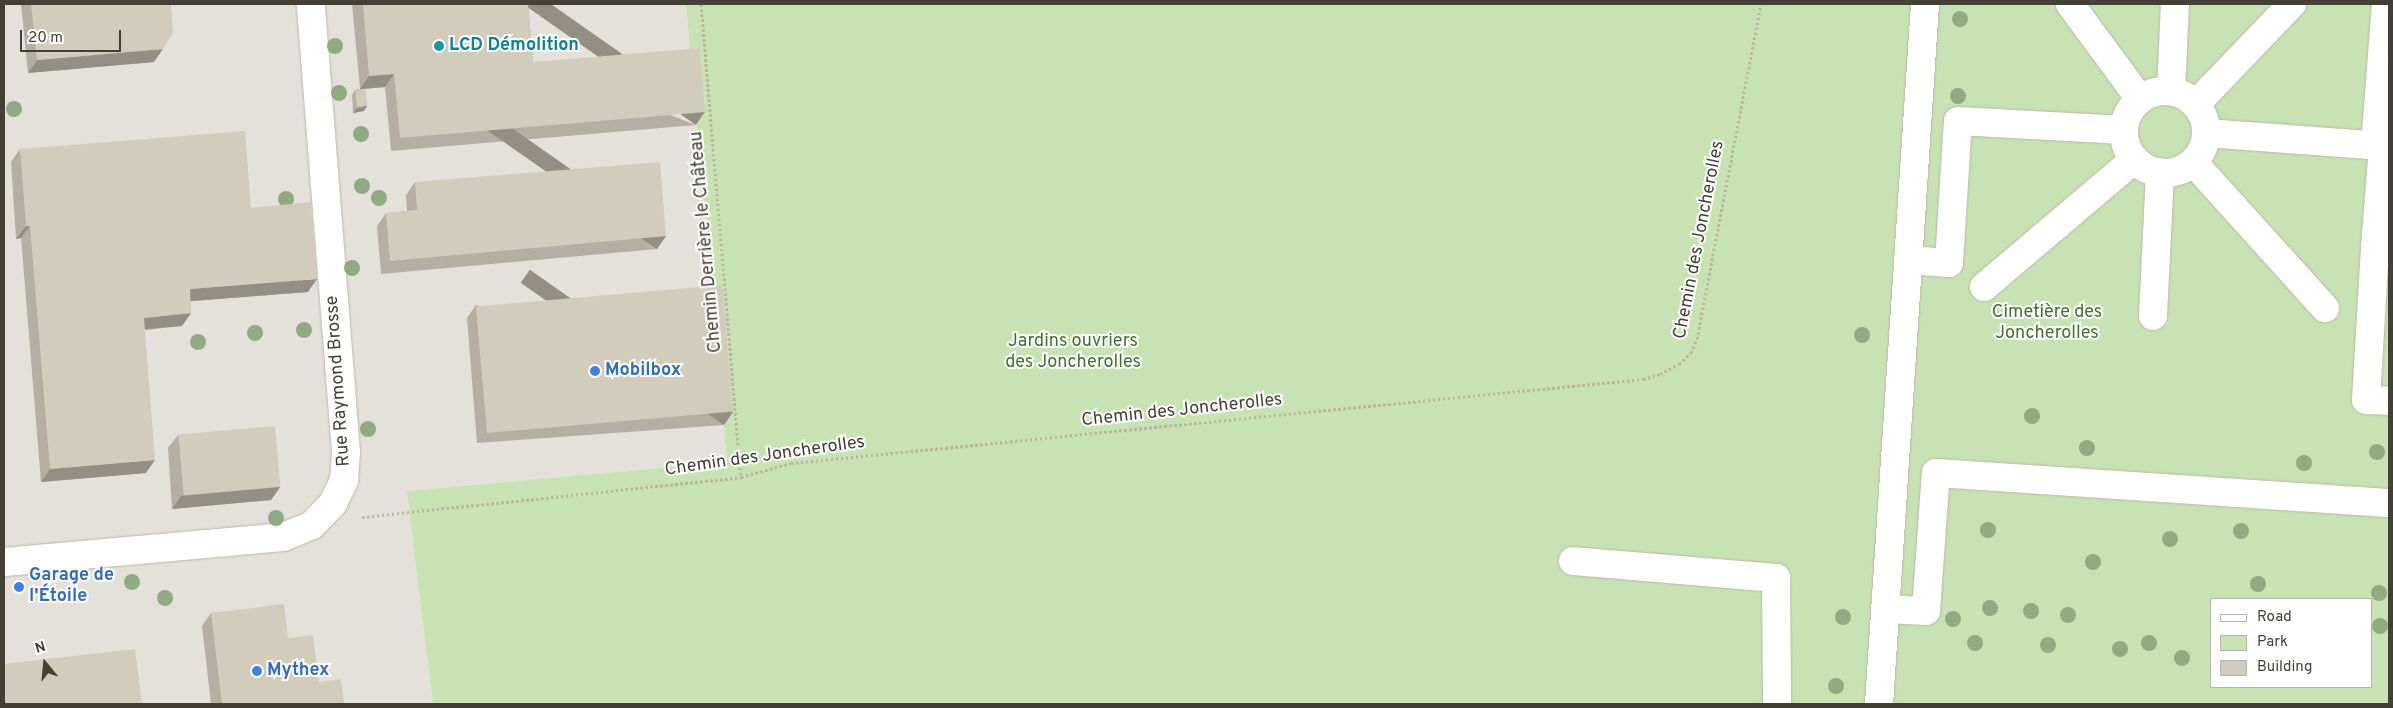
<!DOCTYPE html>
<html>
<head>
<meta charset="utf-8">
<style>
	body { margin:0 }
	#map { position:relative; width:2393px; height:708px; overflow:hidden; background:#f2f0e7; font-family:Overpass,sans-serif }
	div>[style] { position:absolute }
	.industrial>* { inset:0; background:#e4e1db }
	.green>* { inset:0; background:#c8e3b3 }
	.path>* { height:3px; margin-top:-1.5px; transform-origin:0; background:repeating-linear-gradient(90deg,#bdb59d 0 2.5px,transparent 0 5px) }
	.roads { filter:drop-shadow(0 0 1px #bcb8aa) drop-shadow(0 0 1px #bcb8aa) }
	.minor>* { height:28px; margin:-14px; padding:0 14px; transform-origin:14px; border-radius:14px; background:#fff }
	.minor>.ring { margin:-14px; padding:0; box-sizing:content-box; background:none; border:28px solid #fff; border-radius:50% }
	.trees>* { width:16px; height:16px; margin:-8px; border-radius:50%; background:#90aa82 }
	.wall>* { inset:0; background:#b5afa3 }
	.shaded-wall>* { inset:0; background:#938f84; transform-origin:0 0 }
	.building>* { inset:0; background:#d2ccbd; transform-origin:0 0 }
	.dots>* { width:14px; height:14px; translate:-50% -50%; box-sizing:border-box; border:2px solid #fff; border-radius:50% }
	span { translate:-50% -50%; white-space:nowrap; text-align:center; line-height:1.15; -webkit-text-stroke:4px #fff; paint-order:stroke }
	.culture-label { font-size:18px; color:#0d838f; font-weight:700 }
	.left { translate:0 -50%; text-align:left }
	.street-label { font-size:18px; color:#444036 }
	.park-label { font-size:18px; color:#40712f }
	.shop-label { font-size:18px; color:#366cbe; font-weight:700 }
	.frame { position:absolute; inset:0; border:5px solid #444036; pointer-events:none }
	.legend { position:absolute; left:2210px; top:598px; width:162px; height:90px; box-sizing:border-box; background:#fff; border:1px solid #b4b3af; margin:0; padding:6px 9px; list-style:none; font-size:15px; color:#444036 }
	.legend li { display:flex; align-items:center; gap:10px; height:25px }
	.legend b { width:25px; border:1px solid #b4b3af }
	.north { position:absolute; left:20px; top:638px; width:50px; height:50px; -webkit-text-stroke:4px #fff; paint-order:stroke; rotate:343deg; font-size:14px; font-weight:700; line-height:20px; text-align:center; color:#444036 }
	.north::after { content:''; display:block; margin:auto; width:18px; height:22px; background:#444036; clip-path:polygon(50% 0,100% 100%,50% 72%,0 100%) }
	.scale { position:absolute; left:20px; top:30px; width:101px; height:22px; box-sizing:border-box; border:2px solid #444036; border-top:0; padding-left:6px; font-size:15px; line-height:18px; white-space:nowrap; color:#444036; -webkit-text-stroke:4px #fff; paint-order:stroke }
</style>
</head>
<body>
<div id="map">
	<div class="industrial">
		<i style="clip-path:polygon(4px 4px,686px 4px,727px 462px,408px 491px,433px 704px,4px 704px)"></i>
	</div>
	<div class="green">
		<i style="clip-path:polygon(evenodd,686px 4px,2389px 4px,2389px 704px,433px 704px,407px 491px,727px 462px,686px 4px,2212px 599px,2372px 599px,2372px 687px,2212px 687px,2212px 599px)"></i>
	</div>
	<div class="path">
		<i style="left:701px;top:4px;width:475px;rotate:85.2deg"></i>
		<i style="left:362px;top:517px;width:381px;rotate:-6deg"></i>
		<i style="left:741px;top:477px;width:52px;rotate:-15.6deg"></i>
		<i style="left:791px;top:463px;width:856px;rotate:-5.63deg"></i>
		<i style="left:1643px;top:379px;width:18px;rotate:-16deg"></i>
		<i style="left:1660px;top:374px;width:21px;rotate:-28deg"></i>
		<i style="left:1679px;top:364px;width:16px;rotate:-43deg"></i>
		<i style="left:1691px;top:353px;width:15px;rotate:-67deg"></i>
		<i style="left:1697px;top:339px;width:341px;rotate:-79.2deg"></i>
	</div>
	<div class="roads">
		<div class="minor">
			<i style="left:2070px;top:4px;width:118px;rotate:53.6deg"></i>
			<i class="ring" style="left:2124px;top:91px;width:54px;height:54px"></i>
			<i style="left:2171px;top:91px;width:87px;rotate:-87.4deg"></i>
			<i style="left:2196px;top:104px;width:139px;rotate:-46.2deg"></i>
			<i style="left:2206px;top:133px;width:177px;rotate:4.2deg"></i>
			<i style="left:2383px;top:146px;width:102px;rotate:94.5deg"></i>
			<i style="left:2375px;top:248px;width:14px;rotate:4deg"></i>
			<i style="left:2375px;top:146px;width:142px;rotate:-85.6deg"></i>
			<i style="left:2193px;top:162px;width:197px;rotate:47.9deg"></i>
			<i style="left:2375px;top:248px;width:152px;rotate:93.4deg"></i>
			<i style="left:2366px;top:400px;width:23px;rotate:2deg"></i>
			<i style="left:1908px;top:260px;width:41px;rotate:4.2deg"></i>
			<i style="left:1949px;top:263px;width:142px;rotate:-86.4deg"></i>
			<i style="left:1958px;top:121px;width:166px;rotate:3.1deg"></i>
			<i style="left:1984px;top:287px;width:198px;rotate:-40.3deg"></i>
			<i style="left:2153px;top:316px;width:144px;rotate:-87.2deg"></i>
			<i style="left:1573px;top:561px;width:204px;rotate:4.8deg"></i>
			<i style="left:1776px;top:578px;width:126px;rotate:89.5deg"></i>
			<i style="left:4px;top:562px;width:280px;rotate:-5.1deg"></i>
			<i style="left:283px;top:537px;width:31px;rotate:-22deg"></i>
			<i style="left:312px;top:525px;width:30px;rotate:-46deg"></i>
			<i style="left:333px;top:503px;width:25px;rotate:-64deg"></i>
			<i style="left:344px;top:480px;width:28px;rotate:-86deg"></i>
			<i style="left:346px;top:452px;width:449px;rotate:-94.5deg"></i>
			<i style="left:1885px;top:609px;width:41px;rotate:2.8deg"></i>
			<i style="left:1926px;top:611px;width:138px;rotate:-85.9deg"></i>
			<i style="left:1936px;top:473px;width:454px;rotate:3.8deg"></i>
			<i style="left:1879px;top:704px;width:702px;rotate:-86.24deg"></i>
		</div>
	</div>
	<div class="trees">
		<i style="left:1960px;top:19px"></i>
		<i style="left:335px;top:46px"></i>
		<i style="left:339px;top:93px"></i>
		<i style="left:1958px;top:96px"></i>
		<i style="left:14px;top:109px"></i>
		<i style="left:361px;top:134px"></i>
		<i style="left:362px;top:186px"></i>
		<i style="left:379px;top:198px"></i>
		<i style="left:286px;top:199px"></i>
		<i style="left:352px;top:268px"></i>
		<i style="left:304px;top:330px"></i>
		<i style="left:255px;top:333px"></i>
		<i style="left:1862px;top:335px"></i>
		<i style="left:198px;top:342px"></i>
		<i style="left:2032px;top:416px"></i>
		<i style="left:368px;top:429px"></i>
		<i style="left:2087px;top:448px"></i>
		<i style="left:2377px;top:452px"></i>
		<i style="left:2304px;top:463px"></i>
		<i style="left:276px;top:518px"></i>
		<i style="left:1988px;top:530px"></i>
		<i style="left:2241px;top:531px"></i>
		<i style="left:2170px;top:539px"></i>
		<i style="left:2093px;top:562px"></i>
		<i style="left:132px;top:582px"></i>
		<i style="left:2258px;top:584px"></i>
		<i style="left:2379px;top:593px"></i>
		<i style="left:165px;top:598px"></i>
		<i style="left:1990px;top:608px"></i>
		<i style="left:2031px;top:611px"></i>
		<i style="left:2068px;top:615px"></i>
		<i style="left:1843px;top:617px"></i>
		<i style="left:1953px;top:619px"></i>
		<i style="left:2380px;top:626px"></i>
		<i style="left:1975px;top:643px"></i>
		<i style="left:2149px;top:643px"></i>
		<i style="left:2048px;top:645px"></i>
		<i style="left:2120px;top:649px"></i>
		<i style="left:2182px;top:658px"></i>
		<i style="left:1836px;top:686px"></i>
	</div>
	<div class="wall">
		<i style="clip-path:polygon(21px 4px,171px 4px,154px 62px,28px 73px)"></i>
		<i style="clip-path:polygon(352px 4px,528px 4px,533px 62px,696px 125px,391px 151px,385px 87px,365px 89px,367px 106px,364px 111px,353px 113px,352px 95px,355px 90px,360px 89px)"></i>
		<i style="clip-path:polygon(20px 149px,251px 208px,308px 292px,190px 301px,191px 313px,182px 326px,145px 330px,146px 473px,41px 482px,21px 238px,16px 239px,11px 162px)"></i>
		<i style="clip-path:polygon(415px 182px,666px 236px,657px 249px,381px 274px,377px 226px,386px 213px,407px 211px,406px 195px)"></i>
		<i style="clip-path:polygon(476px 305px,733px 412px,724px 425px,477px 443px,467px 318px)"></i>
		<i style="clip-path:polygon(178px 435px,280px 487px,271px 500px,172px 509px,168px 448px)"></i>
		<i style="clip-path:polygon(211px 613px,288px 638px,319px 682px,344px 704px,211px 704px,202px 626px)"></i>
	</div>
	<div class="shaded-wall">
		<i style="clip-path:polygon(163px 49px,154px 62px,28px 73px,37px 60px)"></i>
		<i style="clip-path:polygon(394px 74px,385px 87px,360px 89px,369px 76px)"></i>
		<i style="clip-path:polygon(367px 106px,364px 111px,353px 113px,357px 108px)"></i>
		<i style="left:705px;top:112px;width:16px;height:306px;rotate:125deg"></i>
		<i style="clip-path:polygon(26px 226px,30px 226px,21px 238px,16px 239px)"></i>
		<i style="left:666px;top:236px;width:16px;height:277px;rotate:125deg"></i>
		<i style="clip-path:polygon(317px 279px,308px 292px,180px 302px,190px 289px)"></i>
		<i style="clip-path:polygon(191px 313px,182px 326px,135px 330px,144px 318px)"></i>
		<i style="left:733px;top:412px;width:16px;height:248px;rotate:125deg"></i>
		<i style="clip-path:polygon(155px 460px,146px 473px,41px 482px,50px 469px)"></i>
		<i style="clip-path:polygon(280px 487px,271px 500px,172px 509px,181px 496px)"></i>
	</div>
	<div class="building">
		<i style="clip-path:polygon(31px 4px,171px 4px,173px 33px,163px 49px,37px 60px)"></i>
		<i style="clip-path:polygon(363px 4px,528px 4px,533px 62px,700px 48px,705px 112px,400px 138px,394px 74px,369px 76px)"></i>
		<i style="left:365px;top:89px;width:17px;height:10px;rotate:83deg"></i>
		<i style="clip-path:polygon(245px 131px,251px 208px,311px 202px,317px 279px,190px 289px,191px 313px,144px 318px,155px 460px,50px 469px,30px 226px,26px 226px,20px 149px)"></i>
		<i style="clip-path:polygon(660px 162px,666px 236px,390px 261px,386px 213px,417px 210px,415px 182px)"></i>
		<i style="left:722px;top:285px;width:127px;height:247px;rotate:85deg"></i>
		<i style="left:275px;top:426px;width:61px;height:97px;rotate:85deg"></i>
		<i style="clip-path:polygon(284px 604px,288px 638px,313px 635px,319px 682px,341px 679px,344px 704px,222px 704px,211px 613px)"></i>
		<i style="clip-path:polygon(135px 649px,142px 704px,4px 704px,4px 664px)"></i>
	</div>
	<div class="dots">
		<i style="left:439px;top:46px;background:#0f9aa8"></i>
		<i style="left:595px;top:371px;background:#3f7fe0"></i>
		<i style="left:19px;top:587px;background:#3f7fe0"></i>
		<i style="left:257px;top:671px;background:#3f7fe0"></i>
	</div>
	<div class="culture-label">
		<span class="left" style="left:449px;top:46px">LCD Démolition</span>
	</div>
	<div class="street-label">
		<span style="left:1700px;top:240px;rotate:-79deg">Chemin des Joncherolles</span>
		<span style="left:707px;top:242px;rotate:-95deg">Chemin Derrière le Château</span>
		<span style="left:339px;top:381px;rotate:-94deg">Rue Raymond Brosse</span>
		<span style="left:1182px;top:411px;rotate:-6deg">Chemin des Joncherolles</span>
		<span style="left:765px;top:457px;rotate:-8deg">Chemin des Joncherolles</span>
	</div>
	<div class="park-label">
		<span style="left:2047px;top:324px">Cimetière des<br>Joncherolles</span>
		<span style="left:1073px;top:353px">Jardins ouvriers<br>des Joncherolles</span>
	</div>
	<div class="shop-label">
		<span class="left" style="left:605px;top:371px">Mobilbox</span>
		<span class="left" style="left:29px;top:587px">Garage de<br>l'Étoile</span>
		<span class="left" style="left:267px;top:671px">Mythex</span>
	</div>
	<div class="frame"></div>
	<ul class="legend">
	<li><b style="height:6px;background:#fff"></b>Road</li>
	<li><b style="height:14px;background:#c8e3b3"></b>Park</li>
	<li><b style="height:14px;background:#d2ccbd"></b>Building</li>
	</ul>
	<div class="north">N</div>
	<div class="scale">20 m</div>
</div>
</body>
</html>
